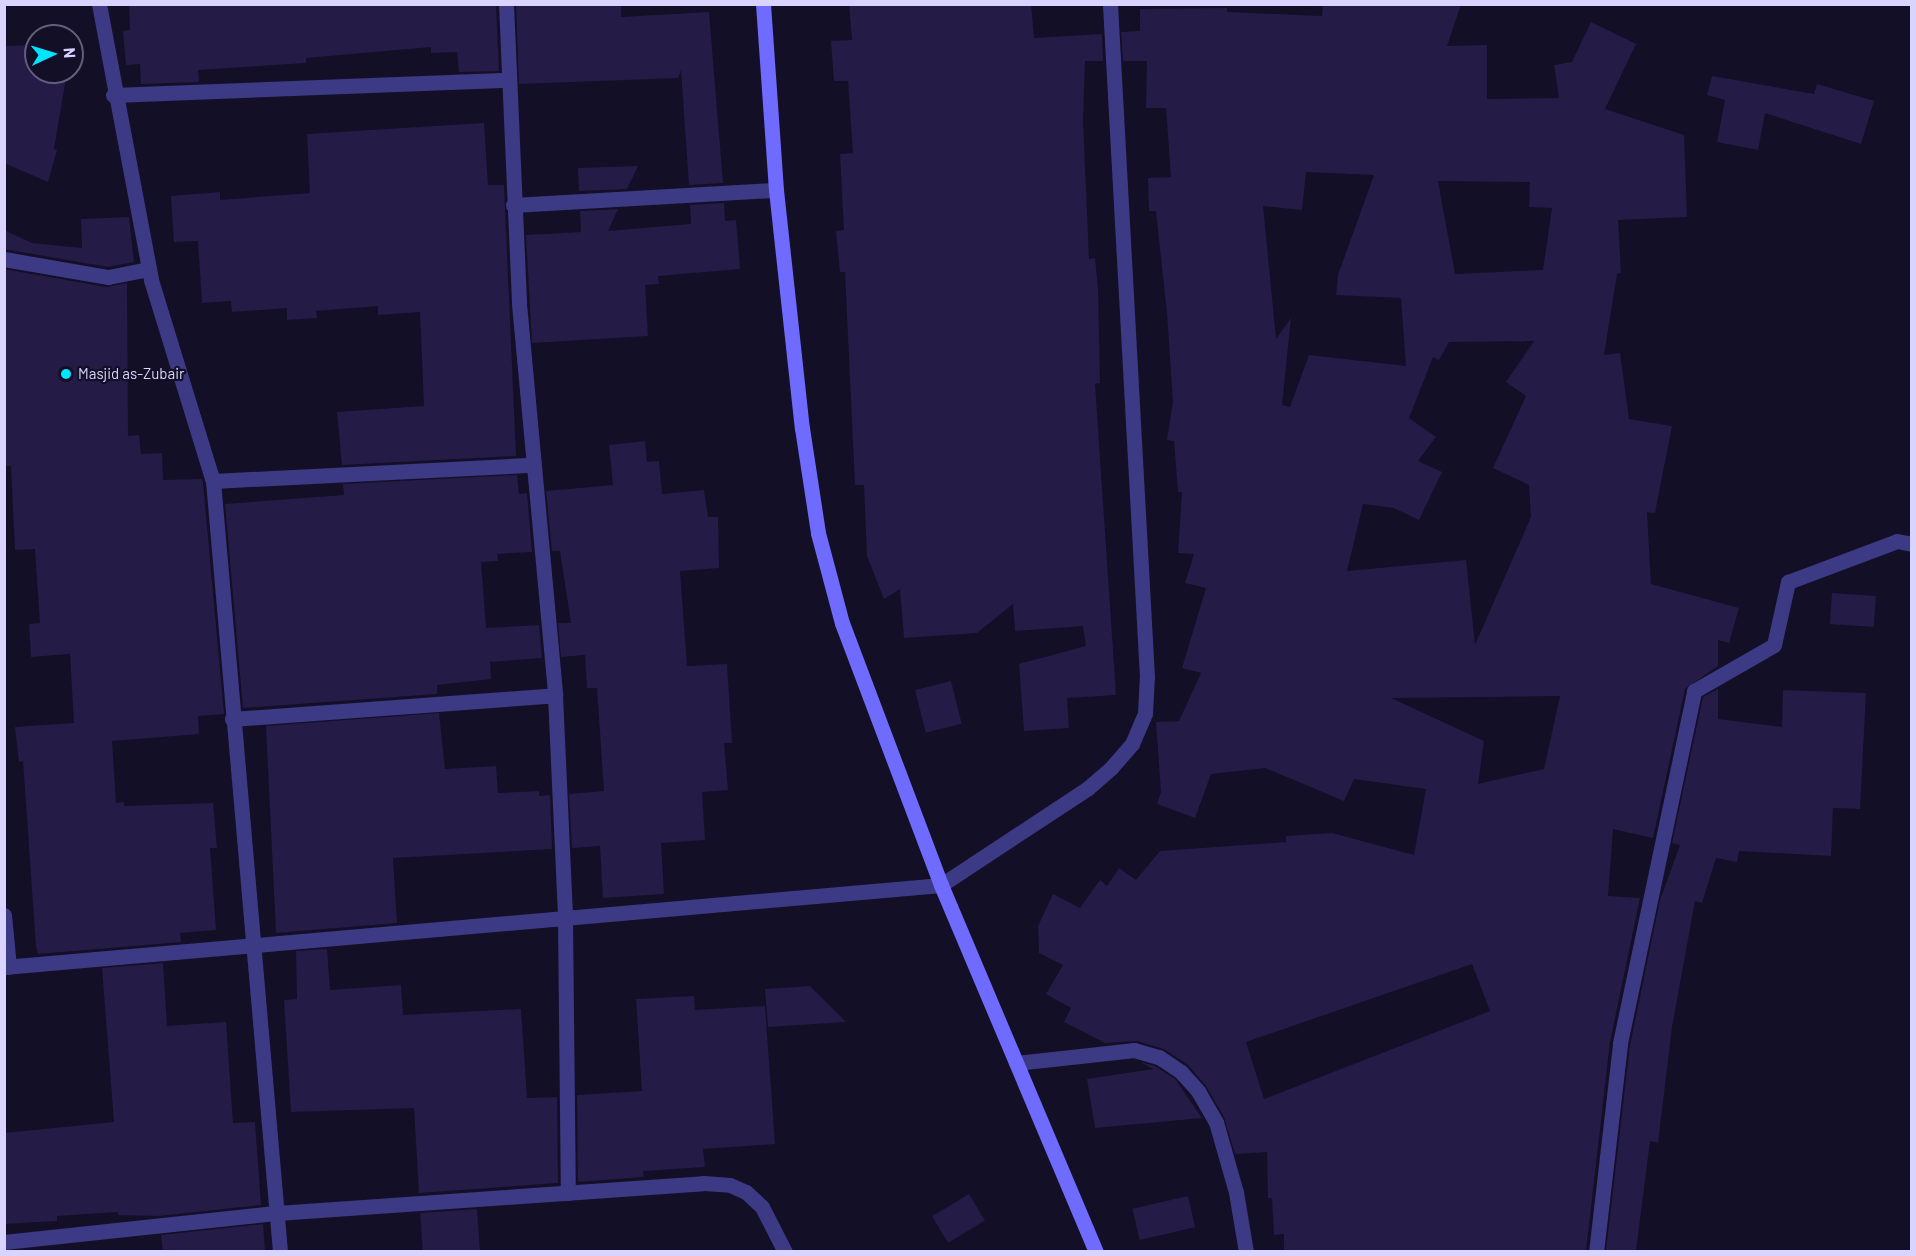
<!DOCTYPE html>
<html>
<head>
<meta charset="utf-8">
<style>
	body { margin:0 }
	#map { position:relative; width:1916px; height:1256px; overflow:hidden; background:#130f26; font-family:Barlow,sans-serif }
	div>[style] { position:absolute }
	.building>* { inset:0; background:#241b47; transform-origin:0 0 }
	.street>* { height:15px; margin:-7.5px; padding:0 7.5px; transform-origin:7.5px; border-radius:7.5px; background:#3d3a85 }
	.secondary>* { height:15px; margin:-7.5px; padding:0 7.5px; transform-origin:7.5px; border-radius:7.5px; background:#6f6bff }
	.dots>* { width:16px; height:16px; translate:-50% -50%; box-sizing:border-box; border:3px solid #130f26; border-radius:50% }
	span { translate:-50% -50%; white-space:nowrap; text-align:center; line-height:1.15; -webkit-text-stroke:4.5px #130f26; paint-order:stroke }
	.poi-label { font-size:15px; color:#d9d4ff }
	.left { translate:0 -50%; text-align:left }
	.frame { position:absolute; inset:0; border:6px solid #d9d4ff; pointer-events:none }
	.north { position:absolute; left:24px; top:24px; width:60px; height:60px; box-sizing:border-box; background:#130f26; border:2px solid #625e7d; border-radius:50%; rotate:86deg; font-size:16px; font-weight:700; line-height:24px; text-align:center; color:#d9d4ff }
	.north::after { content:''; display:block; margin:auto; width:21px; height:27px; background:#00e5ff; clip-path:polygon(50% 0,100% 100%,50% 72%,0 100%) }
</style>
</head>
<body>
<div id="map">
	<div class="building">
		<i style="clip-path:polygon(129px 4px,496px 4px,499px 71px,459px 72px,457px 52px,431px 53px,431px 47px,306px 58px,306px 63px,198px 70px,199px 82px,141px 84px,140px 64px,126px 65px,123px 31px,130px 30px)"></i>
		<i style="clip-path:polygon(516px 4px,621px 4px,621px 17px,709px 12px,723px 183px,689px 185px,681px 70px,678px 78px,519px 84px)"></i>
		<i style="clip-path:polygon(849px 4px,1031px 4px,1034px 38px,1102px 34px,1103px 61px,1085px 61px,1083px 121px,1089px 259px,1095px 258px,1098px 289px,1100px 383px,1095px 384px,1116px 695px,1067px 698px,1069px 728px,1024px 731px,1019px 664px,1086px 646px,1083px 626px,1015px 631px,1013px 604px,977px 633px,904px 638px,900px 589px,884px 599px,867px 556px,864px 485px,855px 485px,845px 272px,840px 272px,836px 231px,844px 230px,840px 154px,853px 153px,848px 81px,834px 81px,831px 41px,852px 40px)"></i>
		<i style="clip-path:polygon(evenodd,1323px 4px,1461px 4px,1447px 46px,1487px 45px,1487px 99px,1559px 98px,1554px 65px,1572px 62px,1591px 22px,1636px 44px,1605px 109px,1684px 135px,1687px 217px,1618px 220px,1621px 273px,1617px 274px,1604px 355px,1620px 353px,1629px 419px,1672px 426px,1655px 513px,1647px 512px,1651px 584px,1739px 608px,1729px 643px,1718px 640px,1718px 666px,1685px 689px,1653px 838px,1613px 829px,1608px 896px,1640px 898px,1610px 1042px,1586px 1251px,1284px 1251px,1284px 1234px,1274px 1235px,1272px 1198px,1268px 1198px,1267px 1152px,1235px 1154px,1224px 1117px,1206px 1086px,1188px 1065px,1164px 1049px,1137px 1041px,1105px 1043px,1064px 1022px,1071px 1008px,1046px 994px,1063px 965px,1039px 953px,1038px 926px,1053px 894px,1080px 908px,1100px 880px,1107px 886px,1119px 868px,1136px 880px,1160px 851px,1286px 842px,1286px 836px,1332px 833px,1414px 855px,1426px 789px,1354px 779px,1344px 801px,1265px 768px,1211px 774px,1195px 818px,1157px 804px,1161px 792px,1156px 722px,1179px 721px,1201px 673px,1182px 668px,1206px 588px,1185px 583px,1194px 554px,1178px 553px,1182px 492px,1178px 492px,1174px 441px,1167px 440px,1173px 402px,1167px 313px,1156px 211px,1149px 211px,1148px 178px,1171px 177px,1166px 108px,1146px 108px,1147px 61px,1123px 61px,1121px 32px,1140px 31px,1140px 9px,1227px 8px,1227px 12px,1322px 16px,1323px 4px,1306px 172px,1374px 175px,1338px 275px,1336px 295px,1401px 298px,1406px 366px,1309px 355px,1290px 407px,1282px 405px,1291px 318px,1276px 339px,1263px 206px,1302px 210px,1306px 172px,1323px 4px,1438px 181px,1530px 182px,1529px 207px,1552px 208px,1543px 270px,1455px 274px,1438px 181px,1323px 4px,1534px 341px,1506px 382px,1526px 396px,1493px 468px,1529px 485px,1531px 517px,1475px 645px,1466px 560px,1347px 571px,1363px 504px,1394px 508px,1419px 520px,1442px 472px,1418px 461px,1436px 437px,1409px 418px,1433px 357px,1439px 360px,1449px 342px,1534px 341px,1323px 4px,1560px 696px,1544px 769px,1478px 784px,1484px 741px,1391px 698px,1560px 696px,1323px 4px,1472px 964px,1490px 1011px,1264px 1099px,1246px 1042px,1472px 964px)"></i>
		<i style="clip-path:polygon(36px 45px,36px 72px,67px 72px,54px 149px,57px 150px,48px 182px,4px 163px,4px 46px)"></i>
		<i style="clip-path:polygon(1712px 76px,1814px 94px,1817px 84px,1874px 101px,1861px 144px,1765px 113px,1758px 150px,1717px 142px,1725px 100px,1707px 95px)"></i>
		<i style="clip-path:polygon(484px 123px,488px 185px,504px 185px,516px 456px,342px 465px,337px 412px,424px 406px,420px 312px,378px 315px,378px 306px,316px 311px,317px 318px,287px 320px,287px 308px,232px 312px,231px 301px,202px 303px,198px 241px,174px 242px,171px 196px,220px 192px,220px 200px,310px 193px,307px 134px)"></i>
		<i style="clip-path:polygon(638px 166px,627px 189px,579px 191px,578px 168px)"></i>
		<i style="clip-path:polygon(724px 203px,725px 221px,736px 220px,740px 269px,658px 276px,659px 284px,645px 285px,648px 336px,532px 343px,526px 235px,581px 232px,580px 211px,618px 209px,608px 231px,691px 224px,690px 205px)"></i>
		<i style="clip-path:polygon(129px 217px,134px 262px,108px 267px,4px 249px,4px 230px,32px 243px,82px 248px,81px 219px)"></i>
		<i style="clip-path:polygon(4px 269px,106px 287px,127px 283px,128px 436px,139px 435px,141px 454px,162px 453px,163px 480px,202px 479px,203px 483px,224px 714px,198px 716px,199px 734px,112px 741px,116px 803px,124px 802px,124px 806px,213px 803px,217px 848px,210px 848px,216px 930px,180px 933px,181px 942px,38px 954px,36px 946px,23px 761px,19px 762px,15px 727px,74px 723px,70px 654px,31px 657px,29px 624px,40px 623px,35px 549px,15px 550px,11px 466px,4px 466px)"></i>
		<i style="clip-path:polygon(645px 441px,647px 462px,659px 461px,662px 494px,704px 490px,708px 517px,718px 517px,719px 568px,680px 571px,687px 666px,727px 664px,732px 743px,724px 743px,728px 790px,702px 792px,705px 840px,661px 843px,664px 894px,603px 898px,600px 846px,572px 848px,569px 794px,604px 791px,597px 688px,587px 688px,585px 655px,561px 657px,558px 623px,571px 623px,560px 551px,552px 551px,546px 491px,613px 485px,609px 445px)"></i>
		<i style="clip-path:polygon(517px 475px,519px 494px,527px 493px,532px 552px,497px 554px,498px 561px,481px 562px,486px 628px,539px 625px,542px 658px,490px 662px,491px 679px,437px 685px,437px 694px,243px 708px,225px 504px,344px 495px,343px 484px)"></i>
		<i style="left:1832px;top:593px;width:44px;height:31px;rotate:4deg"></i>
		<i style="left:951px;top:681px;width:44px;height:37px;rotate:76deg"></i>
		<i style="clip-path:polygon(1718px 689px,1718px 719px,1782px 727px,1783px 690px,1866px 693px,1860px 809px,1833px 808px,1831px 856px,1739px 851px,1737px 862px,1716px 858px,1702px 903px,1695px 901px,1672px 1027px,1658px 1143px,1650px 1141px,1636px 1251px,1606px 1251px,1630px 1045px,1660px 900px,1680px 845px,1672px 843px,1703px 697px)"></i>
		<i style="clip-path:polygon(439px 713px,445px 769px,496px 766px,498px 793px,539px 791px,539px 796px,550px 795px,552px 849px,393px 858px,397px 923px,276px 933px,266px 726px)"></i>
		<i style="clip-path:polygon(327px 949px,330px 990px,401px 985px,403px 1015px,521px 1009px,527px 1098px,557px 1097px,558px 1183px,419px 1193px,414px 1108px,291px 1112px,284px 1000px,297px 999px,296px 951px)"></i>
		<i style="clip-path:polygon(163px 963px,167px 1026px,226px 1022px,233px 1123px,255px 1122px,261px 1205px,159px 1216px,118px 1215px,118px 1212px,57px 1216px,57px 1221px,4px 1224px,4px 1133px,114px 1122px,102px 968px)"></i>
		<i style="clip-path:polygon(810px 986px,846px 1022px,768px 1027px,765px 989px)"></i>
		<i style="clip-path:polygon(694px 996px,695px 1010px,765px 1006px,775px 1144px,703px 1149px,705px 1167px,643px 1171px,644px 1177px,578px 1182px,577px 1095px,642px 1091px,636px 999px)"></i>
		<i style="clip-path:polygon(1140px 1062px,1155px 1066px,1175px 1079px,1202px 1118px,1095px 1128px,1087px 1079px,1153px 1069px)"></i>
		<i style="left:969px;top:1194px;width:31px;height:43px;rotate:59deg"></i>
		<i style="left:1188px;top:1196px;width:32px;height:57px;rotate:77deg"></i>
		<i style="left:477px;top:1209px;width:42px;height:57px;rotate:86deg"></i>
		<i style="clip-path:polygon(263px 1224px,265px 1251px,163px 1251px,161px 1235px)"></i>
	</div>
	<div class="street">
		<i style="left:99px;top:4px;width:281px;rotate:79.3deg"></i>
		<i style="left:151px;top:280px;width:210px;rotate:72.9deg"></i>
		<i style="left:213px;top:481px;width:774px;rotate:85.03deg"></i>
		<i style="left:506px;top:4px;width:300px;rotate:87.5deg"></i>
		<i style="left:519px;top:304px;width:393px;rotate:84.7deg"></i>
		<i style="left:555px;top:695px;width:224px;rotate:87.4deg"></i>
		<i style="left:565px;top:919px;width:274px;rotate:89.4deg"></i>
		<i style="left:113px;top:95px;width:395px;rotate:-2.2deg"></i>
		<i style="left:513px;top:205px;width:263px;rotate:-3.3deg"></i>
		<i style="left:4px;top:259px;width:106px;rotate:9.8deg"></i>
		<i style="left:108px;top:277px;width:42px;rotate:-11deg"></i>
		<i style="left:213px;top:481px;width:319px;rotate:-2.9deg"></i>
		<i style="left:232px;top:719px;width:324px;rotate:-4.2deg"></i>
		<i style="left:4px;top:915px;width:52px;rotate:84.5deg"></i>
		<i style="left:4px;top:967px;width:941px;rotate:-5deg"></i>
		<i style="left:941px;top:885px;width:176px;rotate:-33.4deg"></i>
		<i style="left:1088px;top:788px;width:30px;rotate:-41deg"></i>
		<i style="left:1111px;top:768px;width:32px;rotate:-49deg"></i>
		<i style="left:1132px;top:744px;width:34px;rotate:-67deg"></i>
		<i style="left:1145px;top:713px;width:36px;rotate:-87deg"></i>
		<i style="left:1147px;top:677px;width:674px;rotate:-93.15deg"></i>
		<i style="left:1016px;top:1063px;width:119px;rotate:-6.3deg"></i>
		<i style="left:1134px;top:1050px;width:26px;rotate:16deg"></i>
		<i style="left:1159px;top:1057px;width:27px;rotate:34deg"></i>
		<i style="left:1181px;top:1072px;width:25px;rotate:48deg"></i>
		<i style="left:1198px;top:1091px;width:36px;rotate:60deg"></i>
		<i style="left:1216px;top:1122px;width:73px;rotate:74.1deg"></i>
		<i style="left:1236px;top:1192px;width:61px;rotate:80.5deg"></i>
		<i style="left:4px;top:1242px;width:275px;rotate:-6.1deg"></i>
		<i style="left:277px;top:1213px;width:427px;rotate:-4deg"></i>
		<i style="left:703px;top:1183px;width:27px;rotate:4deg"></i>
		<i style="left:730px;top:1185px;width:17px;rotate:24deg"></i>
		<i style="left:746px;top:1192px;width:22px;rotate:43deg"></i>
		<i style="left:762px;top:1207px;width:51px;rotate:62.9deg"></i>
		<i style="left:1596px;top:1252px;width:210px;rotate:-83.4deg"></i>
		<i style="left:1620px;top:1043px;width:360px;rotate:-78.1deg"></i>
		<i style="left:1694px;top:691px;width:92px;rotate:-29.9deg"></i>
		<i style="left:1774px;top:645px;width:65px;rotate:-77.5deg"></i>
		<i style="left:1788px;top:582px;width:116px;rotate:-20.6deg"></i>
		<i style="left:1897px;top:541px;width:15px;rotate:11deg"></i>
	</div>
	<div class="secondary">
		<i style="left:763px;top:4px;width:186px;rotate:86deg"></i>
		<i style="left:776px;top:190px;width:239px;rotate:83.8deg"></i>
		<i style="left:802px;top:428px;width:106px;rotate:81.3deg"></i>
		<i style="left:818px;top:533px;width:93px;rotate:75.1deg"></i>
		<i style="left:842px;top:623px;width:280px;rotate:69.3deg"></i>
		<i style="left:941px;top:885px;width:398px;rotate:67.1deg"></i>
	</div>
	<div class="dots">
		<i style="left:66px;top:374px;background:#00e5ff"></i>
	</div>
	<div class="poi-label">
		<span class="left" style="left:78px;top:374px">Masjid as-Zubair</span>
	</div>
	<div class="frame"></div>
	<div class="north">N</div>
</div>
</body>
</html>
